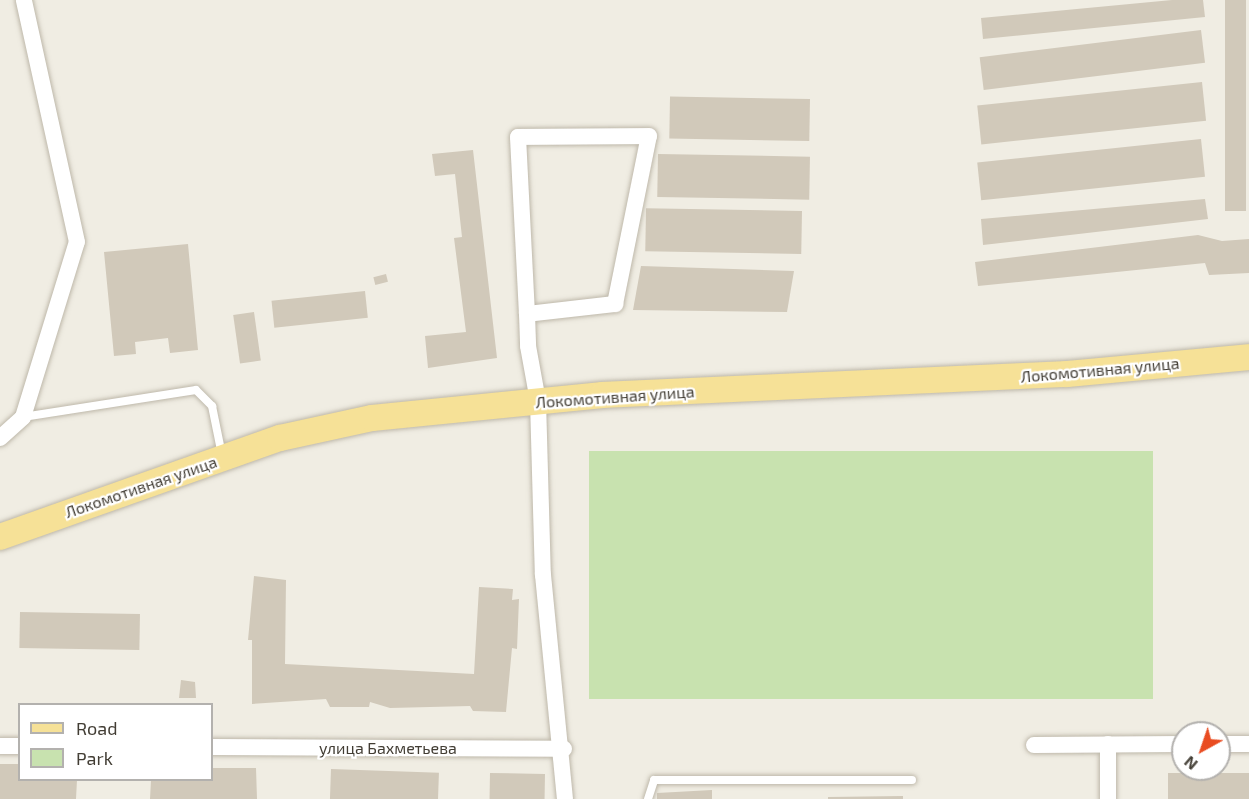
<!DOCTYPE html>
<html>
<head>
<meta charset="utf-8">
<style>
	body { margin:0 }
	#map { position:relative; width:1249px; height:799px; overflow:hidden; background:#f0ede3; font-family:"Exo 2",sans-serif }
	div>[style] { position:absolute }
	.green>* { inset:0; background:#c8e2af; transform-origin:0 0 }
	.building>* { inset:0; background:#d1c9ba; transform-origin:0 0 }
	.roads { filter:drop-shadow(0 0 2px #beb8aa) drop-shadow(0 0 2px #beb8aa) }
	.service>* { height:8px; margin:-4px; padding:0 4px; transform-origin:4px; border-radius:4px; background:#fff }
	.minor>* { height:16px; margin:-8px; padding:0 8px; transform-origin:8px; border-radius:8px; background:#fff }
	.primary>* { height:26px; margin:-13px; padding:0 13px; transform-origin:13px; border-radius:13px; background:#f6e197 }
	span { translate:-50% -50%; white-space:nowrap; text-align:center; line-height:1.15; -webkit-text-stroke:4.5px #fff; paint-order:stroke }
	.street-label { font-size:16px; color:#423d34 }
	.legend { position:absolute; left:18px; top:703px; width:195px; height:78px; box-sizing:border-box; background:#fff; border:2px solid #b3b1ae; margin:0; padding:8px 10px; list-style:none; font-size:18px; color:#423d34 }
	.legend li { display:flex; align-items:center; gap:12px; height:30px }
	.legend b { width:30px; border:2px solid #b3b1ae }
	.north { position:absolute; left:1171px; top:721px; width:60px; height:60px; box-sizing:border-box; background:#fff; border:2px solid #b3b1ae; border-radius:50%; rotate:220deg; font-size:16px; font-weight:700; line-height:24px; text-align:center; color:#423d34 }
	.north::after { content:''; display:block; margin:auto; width:21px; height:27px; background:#e94c21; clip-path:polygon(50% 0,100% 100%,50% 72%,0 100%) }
</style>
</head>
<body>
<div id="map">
	<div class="green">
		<i style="left:1153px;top:451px;width:248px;height:564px;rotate:90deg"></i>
	</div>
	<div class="building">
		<i style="clip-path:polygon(1172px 0,1203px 0,1205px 17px,983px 39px,981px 18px)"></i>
		<i style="left:1225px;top:0;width:21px;height:211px"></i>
		<i style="left:1201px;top:30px;width:33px;height:223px;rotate:83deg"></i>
		<i style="left:1202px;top:82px;width:39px;height:226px;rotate:84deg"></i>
		<i style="left:810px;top:99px;width:42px;height:140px;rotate:91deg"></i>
		<i style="left:1201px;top:139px;width:38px;height:225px;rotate:84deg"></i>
		<i style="clip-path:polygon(473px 150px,497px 358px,428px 368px,425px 336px,466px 332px,454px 238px,462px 237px,455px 174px,435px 176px,432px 154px)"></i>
		<i style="left:658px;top:154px;width:152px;height:43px;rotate:1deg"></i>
		<i style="clip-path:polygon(1205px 199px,1208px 219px,983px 245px,981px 219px)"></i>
		<i style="left:802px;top:211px;width:43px;height:156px;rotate:91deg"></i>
		<i style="clip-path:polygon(1198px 235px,1222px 241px,1249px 239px,1249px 273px,1209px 275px,1205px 263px,978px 286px,975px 262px)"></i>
		<i style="clip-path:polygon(188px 244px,198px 350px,170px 353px,168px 338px,135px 342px,136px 354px,114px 356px,104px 252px)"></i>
		<i style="clip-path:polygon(641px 266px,794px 271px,787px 312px,633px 310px)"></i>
		<i style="left:386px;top:274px;width:8px;height:13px;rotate:76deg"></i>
		<i style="left:365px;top:291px;width:27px;height:94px;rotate:84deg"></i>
		<i style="left:254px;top:312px;width:49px;height:21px;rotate:82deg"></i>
		<i style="clip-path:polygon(254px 576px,286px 580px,285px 664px,474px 674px,479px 587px,513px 589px,512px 600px,519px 599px,517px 649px,512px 648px,506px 712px,473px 711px,470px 706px,390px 708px,370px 702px,369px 707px,330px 707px,326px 699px,252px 704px,252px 640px,248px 640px)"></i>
		<i style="left:20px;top:612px;width:120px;height:36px;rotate:1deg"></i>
		<i style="clip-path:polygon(181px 680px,195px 682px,196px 698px,179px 698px)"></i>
		<i style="clip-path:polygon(0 764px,20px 764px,20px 780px,77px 780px,76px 799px,0 799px)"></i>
		<i style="clip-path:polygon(212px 768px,256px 768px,257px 799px,150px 799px,151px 780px,212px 780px)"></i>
		<i style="left:331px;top:769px;width:108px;height:30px;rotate:2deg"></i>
		<i style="left:490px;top:773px;width:55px;height:26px;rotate:1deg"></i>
		<i style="left:1249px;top:773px;width:26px;height:81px;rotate:90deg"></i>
		<i style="clip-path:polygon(712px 790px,712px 799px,657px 799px,657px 793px)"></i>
		<i style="clip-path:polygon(903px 796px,903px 799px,828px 799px,828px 797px)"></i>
	</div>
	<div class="roads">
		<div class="service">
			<i style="left:23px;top:417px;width:175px;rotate:-8.9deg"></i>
			<i style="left:196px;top:390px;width:23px;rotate:45deg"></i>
			<i style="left:212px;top:406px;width:50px;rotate:78.5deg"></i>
			<i style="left:648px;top:799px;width:20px;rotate:-72deg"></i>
			<i style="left:654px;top:780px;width:258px"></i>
		</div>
		<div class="minor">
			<i style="left:527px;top:314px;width:89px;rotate:-6.5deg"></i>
			<i style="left:615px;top:304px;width:171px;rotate:-78.6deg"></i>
			<i style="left:649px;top:136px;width:131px;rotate:179.6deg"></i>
			<i style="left:518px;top:137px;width:177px;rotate:87.1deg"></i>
			<i style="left:527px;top:314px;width:32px;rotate:88deg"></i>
			<i style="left:528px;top:346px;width:56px;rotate:79.7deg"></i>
			<i style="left:538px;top:401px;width:174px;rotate:88.4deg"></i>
			<i style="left:543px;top:575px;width:225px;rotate:84.4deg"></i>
			<i style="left:0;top:438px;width:31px;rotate:-42deg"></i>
			<i style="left:23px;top:417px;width:183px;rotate:-72.9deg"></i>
			<i style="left:77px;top:242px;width:248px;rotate:-102.4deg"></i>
			<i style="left:1219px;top:744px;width:30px"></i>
			<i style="left:1034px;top:745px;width:149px;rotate:-0.4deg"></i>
			<i style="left:0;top:746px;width:20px"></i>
			<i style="left:212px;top:747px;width:352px;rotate:0.3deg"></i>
			<i style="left:1108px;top:799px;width:55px;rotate:-90deg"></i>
		</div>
		<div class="primary">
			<i style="left:0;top:537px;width:297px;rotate:-19.5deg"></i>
			<i style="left:280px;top:438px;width:94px;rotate:-12.3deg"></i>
			<i style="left:372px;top:418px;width:232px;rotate:-5.7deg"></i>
			<i style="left:603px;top:395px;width:464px;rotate:-2.6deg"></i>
			<i style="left:1067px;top:374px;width:183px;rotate:-5.3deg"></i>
		</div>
	</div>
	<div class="street-label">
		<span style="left:1100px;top:370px;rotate:-5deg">Локомотивная улица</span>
		<span style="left:615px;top:397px;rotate:-4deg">Локомотивная улица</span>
		<span style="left:141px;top:487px;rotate:-19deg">Локомотивная улица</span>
		<span style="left:388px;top:748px">улица Бахметьева</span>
	</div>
	<ul class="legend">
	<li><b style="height:8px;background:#f6e197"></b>Road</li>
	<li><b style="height:16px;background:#c8e2af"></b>Park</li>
	</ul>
	<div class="north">N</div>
</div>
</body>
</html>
